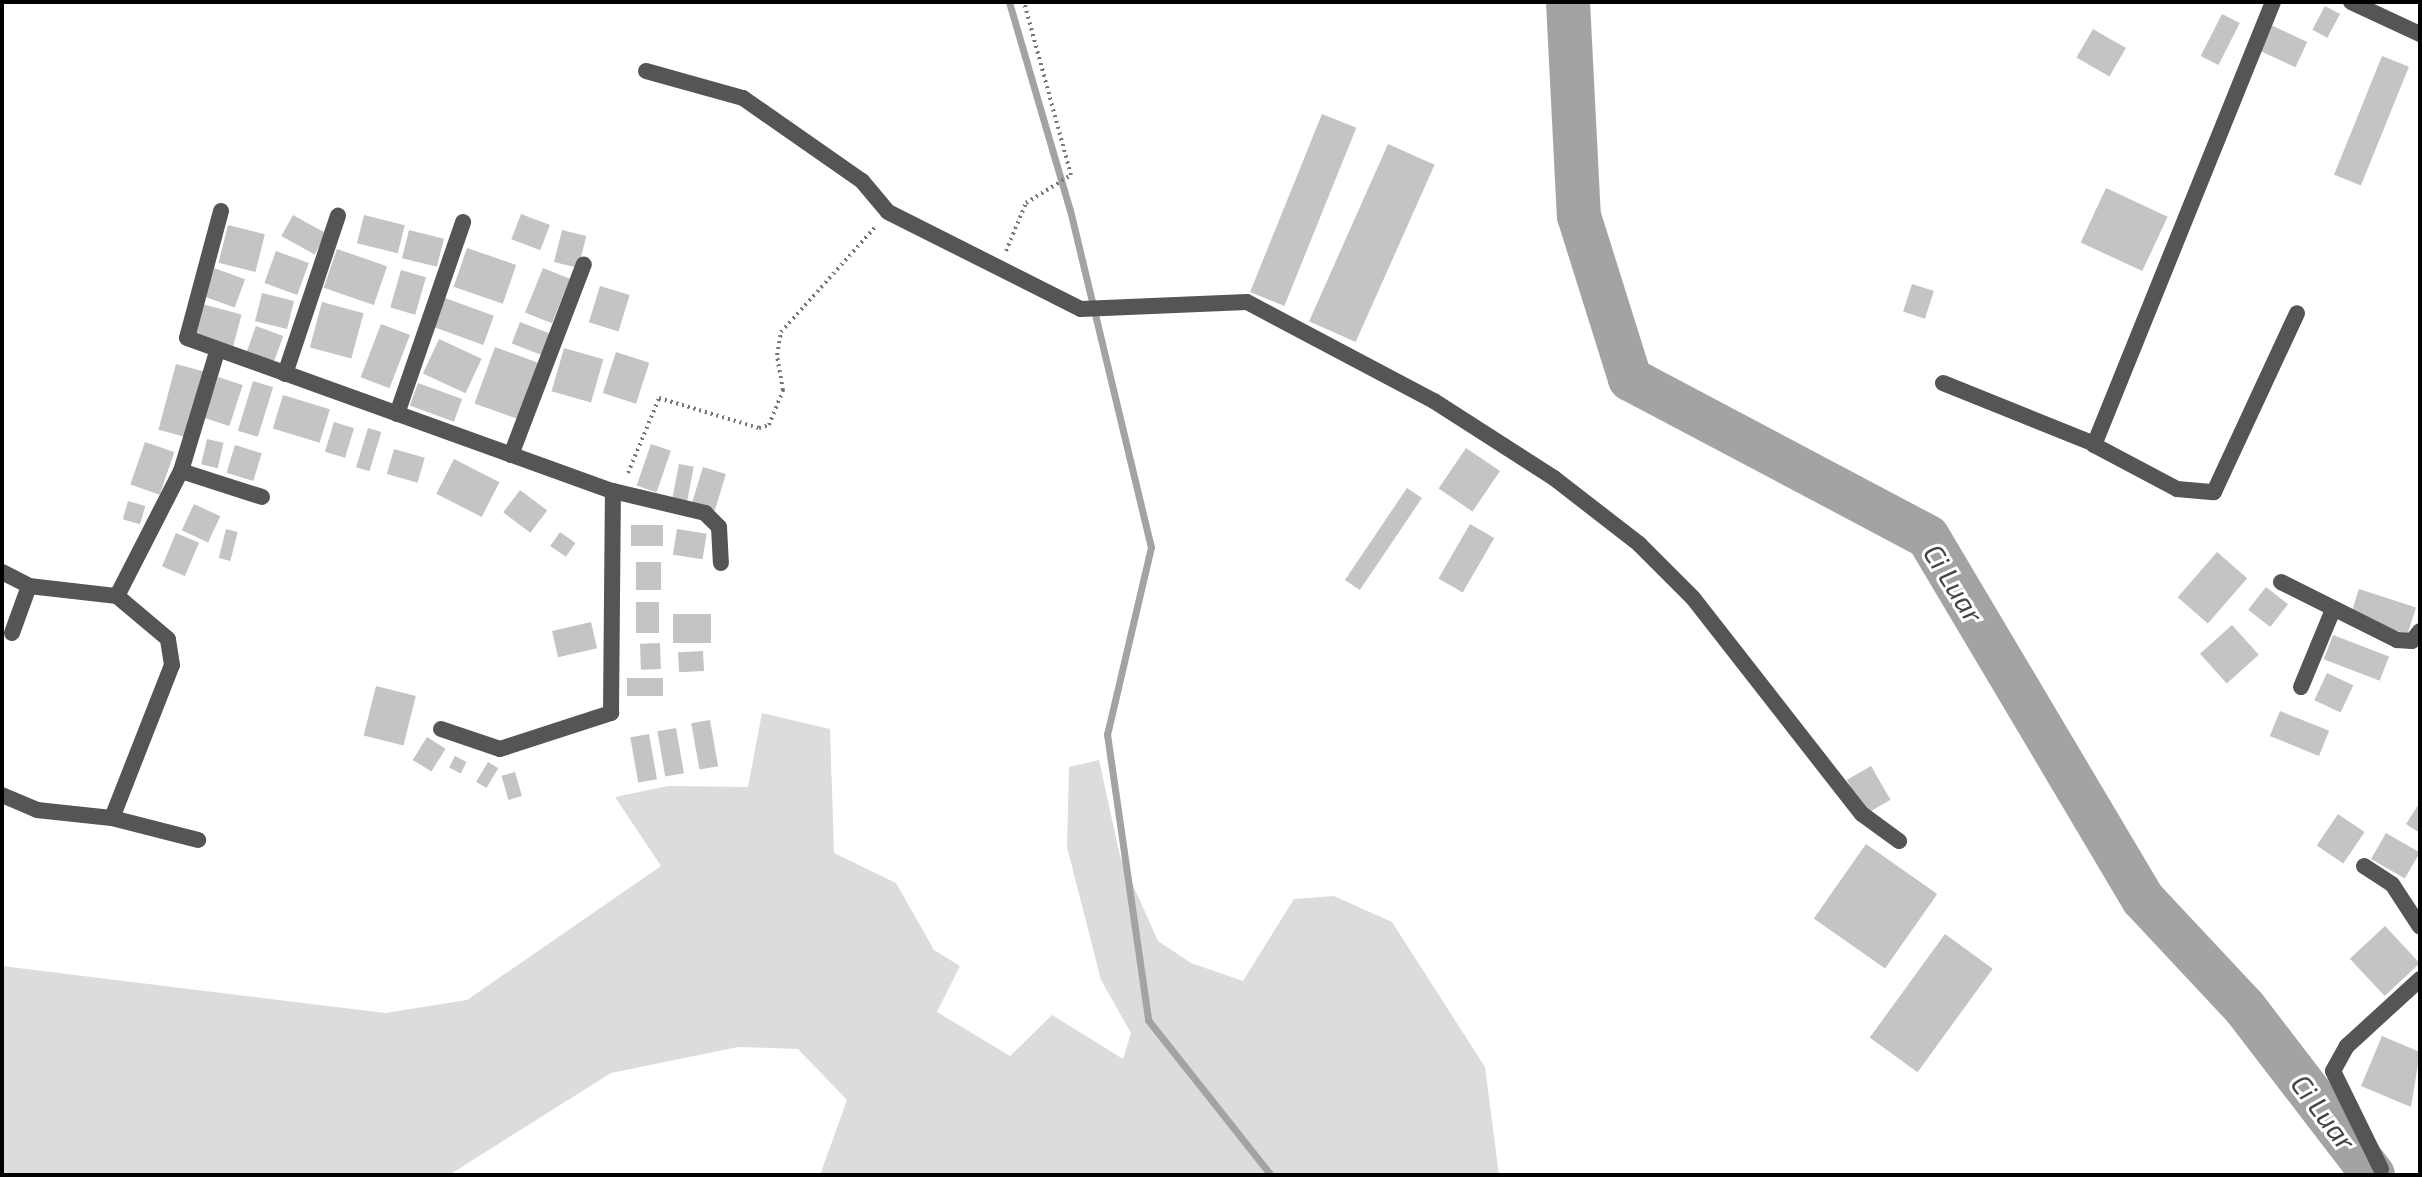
<!DOCTYPE html>
<html>
<head>
<meta charset="utf-8">
<style>
	body { margin:0 }
	#map { position:relative; width:2422px; height:1177px; overflow:hidden; background:#fff; font-family:"Exo 2",sans-serif }
	div>[style] { position:absolute }
	.green>* { inset:0; background:#dcdcdc }
	.stream>* { height:7px; margin:-3.5px; padding:0 3.5px; transform-origin:3.5px; border-radius:3.5px; background:#a3a3a3 }
	.river>* { height:44px; margin:-22px; padding:0 22px; transform-origin:22px; border-radius:22px; background:#a3a3a3 }
	.building>* { inset:0; background:#c4c4c4; transform-origin:0 0 }
	.path>* { height:4px; margin-top:-2px; transform-origin:0; background:repeating-linear-gradient(90deg,#777 0 2px,transparent 0 6px) }
	.street>* { height:16px; margin:-8px; padding:0 8px; transform-origin:8px; border-radius:8px; background:#555 }
	span { translate:-50% -50%; white-space:nowrap; text-align:center; line-height:1.15; -webkit-text-stroke:6px #fff; paint-order:stroke }
	.water-label { font-size:28px; color:#444; font-style:italic }
	.frame { position:absolute; inset:0; border:4px solid #000; pointer-events:none }
</style>
</head>
<body>
<div id="map">
	<div class="green">
		<i style="clip-path:polygon(762px 713px,830px 729px,834px 853px,896px 883px,934px 950px,960px 966px,937px 1012px,1010px 1056px,1052px 1015px,1123px 1059px,1131px 1033px,1101px 980px,1067px 847px,1069px 767px,1099px 760px,1120px 856px,1158px 941px,1191px 963px,1243px 981px,1294px 899px,1334px 896px,1392px 922px,1485px 1067px,1499px 1175px,820px 1175px,847px 1100px,798px 1049px,738px 1047px,611px 1073px,449px 1175px,2px 1175px,2px 966px,385px 1013px,467px 1000px,661px 866px,615px 797px,668px 786px,748px 787px)"></i>
	</div>
	<div class="stream">
		<i style="left:1009px;top:2px;width:217px;rotate:73.7deg"></i>
		<i style="left:1070px;top:210px;width:347px;rotate:76.5deg"></i>
		<i style="left:1151px;top:547px;width:192px;rotate:103.2deg"></i>
		<i style="left:1107px;top:734px;width:289px;rotate:81.8deg"></i>
		<i style="left:1148px;top:1020px;width:198px;rotate:51.6deg"></i>
	</div>
	<div class="river">
		<i style="left:1568px;top:2px;width:214px;rotate:87.1deg"></i>
		<i style="left:1579px;top:216px;width:171px;rotate:72.6deg"></i>
		<i style="left:1630px;top:379px;width:337px;rotate:27.9deg"></i>
		<i style="left:1928px;top:537px;width:421px;rotate:59.3deg"></i>
		<i style="left:2143px;top:899px;width:149px;rotate:46.9deg"></i>
		<i style="left:2245px;top:1008px;width:210px;rotate:52.5deg"></i>
	</div>
	<div class="building">
		<i style="left:2325px;top:6px;width:17px;height:27px;rotate:28deg"></i>
		<i style="left:2222px;top:14px;width:20px;height:47px;rotate:27deg"></i>
		<i style="left:2271px;top:25px;width:40px;height:28px;rotate:25deg"></i>
		<i style="left:2093px;top:29px;width:38px;height:33px;rotate:30deg"></i>
		<i style="left:2382px;top:56px;width:29px;height:128px;rotate:22deg"></i>
		<i style="left:1322px;top:114px;width:37px;height:192px;rotate:22deg"></i>
		<i style="left:1388px;top:144px;width:51px;height:194px;rotate:24deg"></i>
		<i style="left:2106px;top:188px;width:68px;height:60px;rotate:25deg"></i>
		<i style="left:521px;top:214px;width:31px;height:27px;rotate:21deg"></i>
		<i style="left:293px;top:215px;width:38px;height:24px;rotate:29deg"></i>
		<i style="left:364px;top:215px;width:42px;height:29px;rotate:14deg"></i>
		<i style="left:228px;top:225px;width:38px;height:39px;rotate:14deg"></i>
		<i style="left:409px;top:230px;width:36px;height:29px;rotate:14deg"></i>
		<i style="left:562px;top:230px;width:25px;height:33px;rotate:14deg"></i>
		<i style="left:467px;top:248px;width:52px;height:41px;rotate:19deg"></i>
		<i style="left:337px;top:249px;width:53px;height:41px;rotate:19deg"></i>
		<i style="left:276px;top:251px;width:35px;height:34px;rotate:20deg"></i>
		<i style="left:214px;top:268px;width:33px;height:30px;rotate:20deg"></i>
		<i style="left:543px;top:268px;width:29px;height:48px;rotate:22deg"></i>
		<i style="left:401px;top:270px;width:26px;height:39px;rotate:16deg"></i>
		<i style="left:1912px;top:284px;width:23px;height:29px;rotate:18deg"></i>
		<i style="left:600px;top:286px;width:31px;height:38px;rotate:17deg"></i>
		<i style="left:262px;top:293px;width:33px;height:29px;rotate:14deg"></i>
		<i style="left:445px;top:298px;width:52px;height:31px;rotate:20deg"></i>
		<i style="left:322px;top:302px;width:43px;height:47px;rotate:15deg"></i>
		<i style="left:202px;top:304px;width:41px;height:33px;rotate:15deg"></i>
		<i style="left:520px;top:322px;width:34px;height:23px;rotate:21deg"></i>
		<i style="left:381px;top:324px;width:31px;height:57px;rotate:21deg"></i>
		<i style="left:256px;top:326px;width:29px;height:29px;rotate:20deg"></i>
		<i style="left:439px;top:339px;width:47px;height:38px;rotate:25deg"></i>
		<i style="left:495px;top:347px;width:46px;height:60px;rotate:20deg"></i>
		<i style="left:564px;top:348px;width:41px;height:45px;rotate:16deg"></i>
		<i style="left:616px;top:352px;width:35px;height:43px;rotate:18deg"></i>
		<i style="left:176px;top:364px;width:30px;height:68px;rotate:15deg"></i>
		<i style="left:218px;top:377px;width:26px;height:43px;rotate:18deg"></i>
		<i style="left:253px;top:381px;width:21px;height:52px;rotate:17deg"></i>
		<i style="left:418px;top:383px;width:47px;height:24px;rotate:20deg"></i>
		<i style="left:283px;top:395px;width:49px;height:35px;rotate:17deg"></i>
		<i style="left:334px;top:422px;width:21px;height:31px;rotate:17deg"></i>
		<i style="left:368px;top:428px;width:14px;height:41px;rotate:17deg"></i>
		<i style="left:207px;top:439px;width:17px;height:26px;rotate:13deg"></i>
		<i style="left:145px;top:442px;width:31px;height:45px;rotate:19deg"></i>
		<i style="left:651px;top:444px;width:21px;height:44px;rotate:19deg"></i>
		<i style="left:235px;top:445px;width:28px;height:29px;rotate:17deg"></i>
		<i style="left:1466px;top:448px;width:41px;height:49px;rotate:34deg"></i>
		<i style="left:394px;top:449px;width:32px;height:26px;rotate:16deg"></i>
		<i style="left:454px;top:459px;width:51px;height:39px;rotate:27deg"></i>
		<i style="left:679px;top:464px;width:15px;height:36px;rotate:11deg"></i>
		<i style="left:703px;top:467px;width:24px;height:39px;rotate:17deg"></i>
		<i style="left:1407px;top:488px;width:18px;height:111px;rotate:34deg"></i>
		<i style="left:520px;top:490px;width:34px;height:28px;rotate:37deg"></i>
		<i style="left:128px;top:501px;width:18px;height:19px;rotate:16deg"></i>
		<i style="left:194px;top:504px;width:29px;height:29px;rotate:25deg"></i>
		<i style="left:1470px;top:524px;width:28px;height:63px;rotate:30deg"></i>
		<i style="left:631px;top:525px;width:32px;height:21px"></i>
		<i style="left:226px;top:529px;width:12px;height:30px;rotate:14deg"></i>
		<i style="left:677px;top:529px;width:30px;height:26px;rotate:9deg"></i>
		<i style="left:560px;top:532px;width:19px;height:17px;rotate:35deg"></i>
		<i style="left:176px;top:533px;width:25px;height:36px;rotate:23deg"></i>
		<i style="left:2217px;top:552px;width:40px;height:60px;rotate:41deg"></i>
		<i style="left:636px;top:562px;width:25px;height:28px"></i>
		<i style="left:2266px;top:587px;width:28px;height:29px;rotate:38deg"></i>
		<i style="left:2359px;top:589px;width:60px;height:28px;rotate:18deg"></i>
		<i style="left:636px;top:602px;width:23px;height:31px"></i>
		<i style="left:673px;top:614px;width:38px;height:29px"></i>
		<i style="left:591px;top:622px;width:27px;height:40px;rotate:77deg"></i>
		<i style="left:2232px;top:625px;width:40px;height:43px;rotate:48deg"></i>
		<i style="left:2333px;top:635px;width:60px;height:26px;rotate:21deg"></i>
		<i style="left:660px;top:643px;width:26px;height:20px;rotate:88deg"></i>
		<i style="left:703px;top:651px;width:20px;height:25px;rotate:87deg"></i>
		<i style="left:2327px;top:673px;width:29px;height:30px;rotate:25deg"></i>
		<i style="left:627px;top:678px;width:36px;height:18px"></i>
		<i style="left:376px;top:686px;width:41px;height:51px;rotate:14deg"></i>
		<i style="left:2280px;top:711px;width:53px;height:27px;rotate:22deg"></i>
		<i style="left:710px;top:720px;width:47px;height:19px;rotate:80deg"></i>
		<i style="left:676px;top:728px;width:46px;height:19px;rotate:80deg"></i>
		<i style="left:649px;top:734px;width:46px;height:19px;rotate:80deg"></i>
		<i style="left:427px;top:737px;width:22px;height:27px;rotate:32deg"></i>
		<i style="left:455px;top:756px;width:13px;height:13px;rotate:27deg"></i>
		<i style="left:488px;top:762px;width:12px;height:23px;rotate:31deg"></i>
		<i style="left:1871px;top:766px;width:39px;height:28px;rotate:60deg"></i>
		<i style="left:515px;top:772px;width:25px;height:14px;rotate:74deg"></i>
		<i style="clip-path:polygon(2420px 802px,2420px 833px,2406px 824px)"></i>
		<i style="left:2338px;top:814px;width:32px;height:38px;rotate:34deg"></i>
		<i style="left:2386px;top:833px;width:39px;height:30px;rotate:30deg"></i>
		<i style="left:1866px;top:844px;width:87px;height:91px;rotate:35deg"></i>
		<i style="left:2385px;top:926px;width:51px;height:48px;rotate:47deg"></i>
		<i style="left:1945px;top:934px;width:59px;height:128px;rotate:36deg"></i>
		<i style="clip-path:polygon(2382px 1036px,2420px 1052px,2411px 1107px,2361px 1086px)"></i>
	</div>
	<div class="path">
		<i style="left:1006px;top:251px;width:52px;rotate:-67.4deg"></i>
		<i style="left:1026px;top:203px;width:53px;rotate:-31.9deg"></i>
		<i style="left:1071px;top:175px;width:179px;rotate:-105.2deg"></i>
		<i style="left:628px;top:473px;width:81px;rotate:-67.5deg"></i>
		<i style="left:659px;top:398px;width:104px;rotate:16.7deg"></i>
		<i style="left:759px;top:428px;width:10px;rotate:-17deg"></i>
		<i style="left:769px;top:425px;width:38px;rotate:-68deg"></i>
		<i style="left:783px;top:390px;width:36px;rotate:-100deg"></i>
		<i style="left:777px;top:355px;width:23px;rotate:-80deg"></i>
		<i style="left:781px;top:332px;width:142px;rotate:-48.1deg"></i>
	</div>
	<div class="street">
		<i style="left:2273px;top:2px;width:478px;rotate:112deg"></i>
		<i style="left:2094px;top:445px;width:94px;rotate:27.9deg"></i>
		<i style="left:2177px;top:489px;width:37px;rotate:5deg"></i>
		<i style="left:2214px;top:492px;width:197px;rotate:-65.1deg"></i>
		<i style="left:2351px;top:2px;width:76px;rotate:24.9deg"></i>
		<i style="left:646px;top:71px;width:101px;rotate:15.6deg"></i>
		<i style="left:743px;top:98px;width:145px;rotate:34.9deg"></i>
		<i style="left:862px;top:181px;width:40px;rotate:50deg"></i>
		<i style="left:888px;top:212px;width:216px;rotate:26.7deg"></i>
		<i style="left:1081px;top:309px;width:166px;rotate:-2.4deg"></i>
		<i style="left:1247px;top:302px;width:212px;rotate:27.9deg"></i>
		<i style="left:1434px;top:401px;width:143px;rotate:32.7deg"></i>
		<i style="left:1554px;top:478px;width:108px;rotate:37.8deg"></i>
		<i style="left:1639px;top:544px;width:76px;rotate:45deg"></i>
		<i style="left:1693px;top:598px;width:274px;rotate:52deg"></i>
		<i style="left:1862px;top:814px;width:46px;rotate:36.1deg"></i>
		<i style="left:221px;top:211px;width:131px;rotate:105deg"></i>
		<i style="left:187px;top:338px;width:453px;rotate:19.8deg"></i>
		<i style="left:613px;top:491px;width:95px;rotate:13.4deg"></i>
		<i style="left:705px;top:513px;width:20px;rotate:45deg"></i>
		<i style="left:719px;top:527px;width:36px;rotate:87deg"></i>
		<i style="left:285px;top:374px;width:167px;rotate:-71.5deg"></i>
		<i style="left:1943px;top:383px;width:161px;rotate:21.9deg"></i>
		<i style="left:397px;top:414px;width:203px;rotate:-71deg"></i>
		<i style="left:511px;top:455px;width:204px;rotate:-69.1deg"></i>
		<i style="left:181px;top:471px;width:85px;rotate:17.8deg"></i>
		<i style="left:2px;top:572px;width:30px;rotate:27deg"></i>
		<i style="left:29px;top:586px;width:89px;rotate:6.5deg"></i>
		<i style="left:117px;top:596px;width:140px;rotate:-62.9deg"></i>
		<i style="left:181px;top:471px;width:124px;rotate:-73.2deg"></i>
		<i style="left:2281px;top:582px;width:130px;rotate:26.6deg"></i>
		<i style="left:2397px;top:640px;width:15px;rotate:4deg"></i>
		<i style="left:2412px;top:641px;width:13px;rotate:-51deg"></i>
		<i style="left:12px;top:633px;width:50px;rotate:-70.1deg"></i>
		<i style="left:2301px;top:687px;width:81px;rotate:-67.5deg"></i>
		<i style="left:441px;top:729px;width:62px;rotate:18.7deg"></i>
		<i style="left:500px;top:749px;width:117px;rotate:-18deg"></i>
		<i style="left:611px;top:713px;width:222px;rotate:-89.5deg"></i>
		<i style="left:2px;top:795px;width:38px;rotate:23deg"></i>
		<i style="left:37px;top:810px;width:75px;rotate:6.1deg"></i>
		<i style="left:112px;top:818px;width:89px;rotate:14.3deg"></i>
		<i style="left:112px;top:818px;width:164px;rotate:-68.6deg"></i>
		<i style="left:172px;top:665px;width:26px;rotate:-99deg"></i>
		<i style="left:168px;top:639px;width:67px;rotate:-139.9deg"></i>
		<i style="left:2364px;top:866px;width:33px;rotate:33deg"></i>
		<i style="left:2392px;top:884px;width:51px;rotate:56.9deg"></i>
		<i style="left:2381px;top:1169px;width:109px;rotate:-116.1deg"></i>
		<i style="left:2333px;top:1071px;width:29px;rotate:-61deg"></i>
		<i style="left:2347px;top:1046px;width:99px;rotate:-42.5deg"></i>
	</div>
	<div class="water-label">
		<span style="left:1954px;top:583px;rotate:58deg">Ci Luar</span>
		<span style="left:2324px;top:1112px;rotate:53deg">Ci Luar</span>
	</div>
	<div class="frame"></div>
</div>
</body>
</html>
